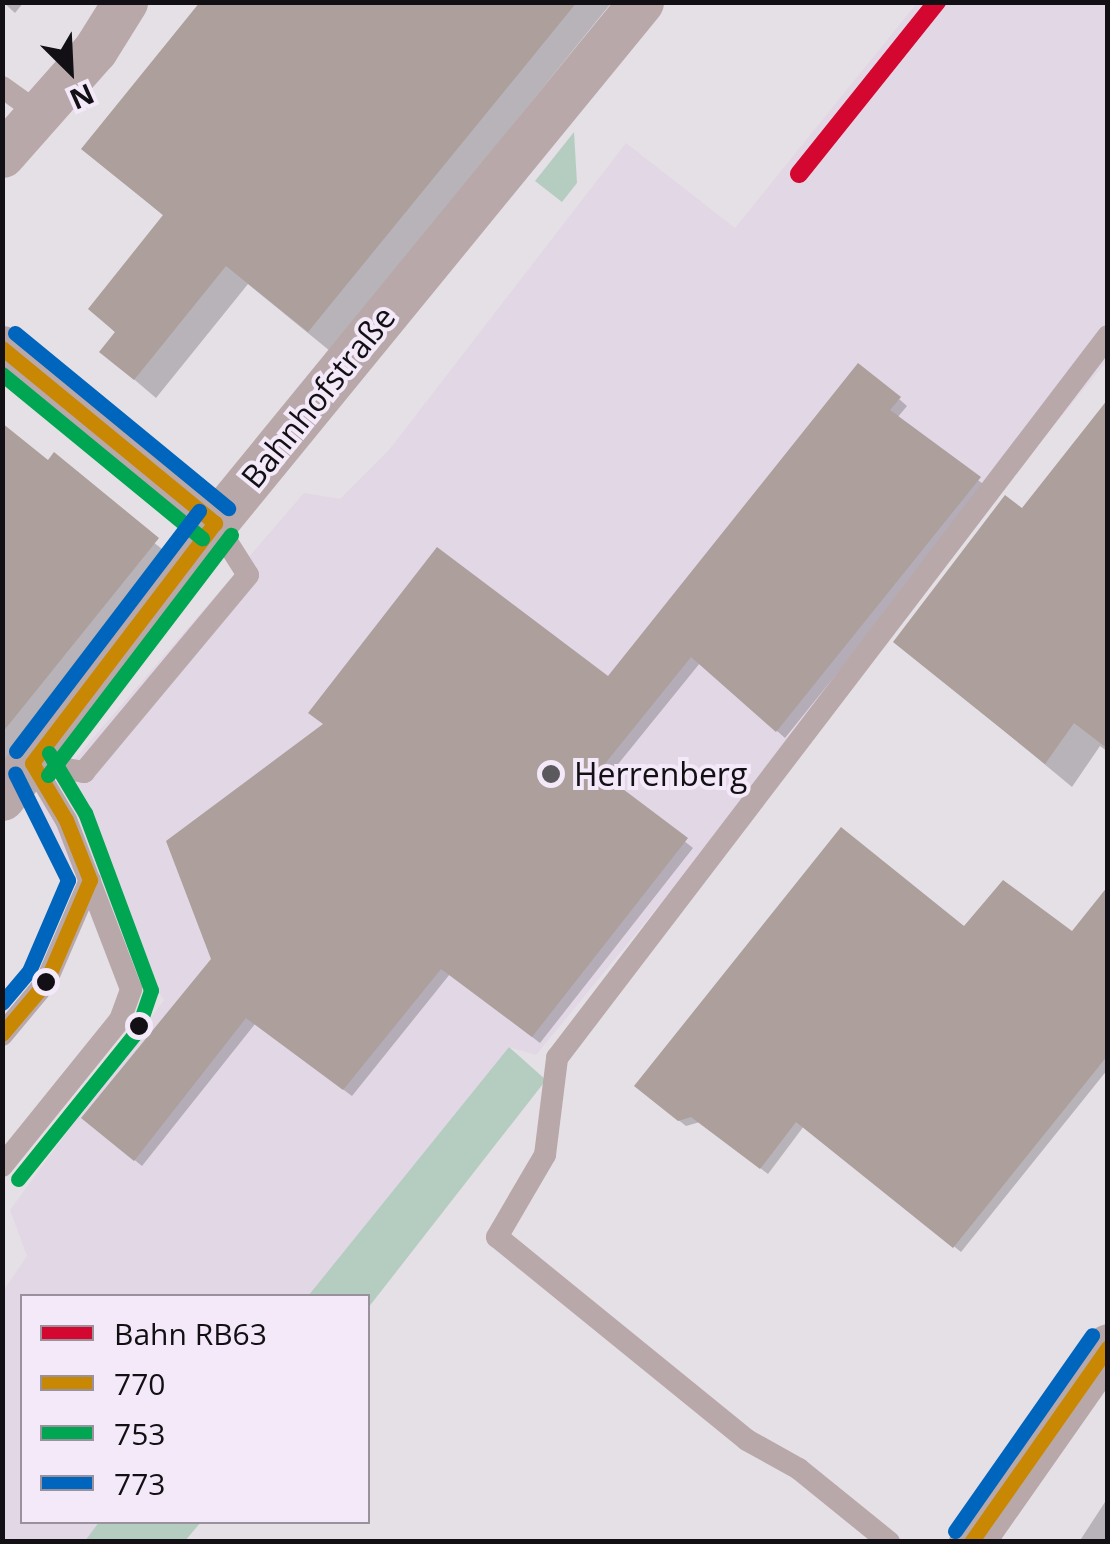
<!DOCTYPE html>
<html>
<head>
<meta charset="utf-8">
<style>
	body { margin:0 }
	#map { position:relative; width:1110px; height:1544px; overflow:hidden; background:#e5e0e6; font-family:"Open Sans",sans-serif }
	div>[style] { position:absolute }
	.built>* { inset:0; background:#e2d7e5 }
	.green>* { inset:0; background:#b5cdc1 }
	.shadow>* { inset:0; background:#0003 }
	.building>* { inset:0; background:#ac9f9c }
	.lane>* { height:22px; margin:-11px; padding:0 11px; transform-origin:11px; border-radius:11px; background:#b8a8a9 }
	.street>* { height:45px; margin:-22.5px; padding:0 22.5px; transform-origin:22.5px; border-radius:22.5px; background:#b8a8a9 }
	.bus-1>* { height:15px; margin:-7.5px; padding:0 7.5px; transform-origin:7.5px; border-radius:7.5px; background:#c98804 }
	.bus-2>* { height:15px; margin:-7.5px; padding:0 7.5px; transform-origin:7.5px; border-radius:7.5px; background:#00a651 }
	.bus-3>* { height:15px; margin:-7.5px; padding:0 7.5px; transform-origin:7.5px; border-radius:7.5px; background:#0065bd }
	.rail-1>* { height:18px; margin:-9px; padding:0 9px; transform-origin:9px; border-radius:9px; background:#d30730 }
	.dots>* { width:28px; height:28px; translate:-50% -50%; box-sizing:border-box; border:5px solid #f3e9f8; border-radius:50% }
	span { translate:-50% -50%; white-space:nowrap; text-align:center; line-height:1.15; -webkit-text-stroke:8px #f3e9f8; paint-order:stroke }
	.street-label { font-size:32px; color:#131015 }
	.poi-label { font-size:32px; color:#131015 }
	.left { translate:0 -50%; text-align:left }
	.frame { position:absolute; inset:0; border:5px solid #131015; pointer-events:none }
	.legend { position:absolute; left:20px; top:1294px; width:350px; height:230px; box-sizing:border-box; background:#f3e9f8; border:2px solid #99929d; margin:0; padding:12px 18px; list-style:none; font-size:30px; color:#131015 }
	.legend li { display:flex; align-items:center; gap:20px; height:50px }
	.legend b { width:50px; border:2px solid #99929d }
	.north { position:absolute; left:20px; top:20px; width:100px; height:100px; -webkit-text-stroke:8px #f3e9f8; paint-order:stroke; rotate:156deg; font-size:28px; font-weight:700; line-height:40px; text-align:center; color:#131015 }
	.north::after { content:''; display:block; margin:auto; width:35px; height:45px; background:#131015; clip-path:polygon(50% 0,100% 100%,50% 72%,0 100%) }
</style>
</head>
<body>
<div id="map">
	<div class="built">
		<i style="clip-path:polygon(917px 3px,1107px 3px,1107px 361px,536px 1055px,509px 1047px,308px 1296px,22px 1296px,22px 1522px,99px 1522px,85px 1541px,3px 1542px,3px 1291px,27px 1256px,10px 1210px,164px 1000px,31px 810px,304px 493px,340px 499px,389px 450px,626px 143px,735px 228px)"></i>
	</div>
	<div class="green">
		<i style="clip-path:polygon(574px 132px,577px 183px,562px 202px,535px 181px)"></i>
		<i style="clip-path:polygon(509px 1047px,546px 1080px,368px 1308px,368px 1296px,308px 1296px)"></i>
		<i style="clip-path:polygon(99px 1522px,201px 1522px,185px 1541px,85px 1541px)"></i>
	</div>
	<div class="shadow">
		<i style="clip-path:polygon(3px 2px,24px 2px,15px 13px)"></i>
		<i style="clip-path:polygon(202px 2px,612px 2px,330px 351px,248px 284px,156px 398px,102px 352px,117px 334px,91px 309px,165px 217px,85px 149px)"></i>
		<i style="clip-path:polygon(899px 399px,907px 406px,897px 418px,987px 487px,785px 738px,700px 663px,606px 779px,693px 848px,540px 1043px,450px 974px,352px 1096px,255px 1024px,142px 1166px,92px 1125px,609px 679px)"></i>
		<i style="clip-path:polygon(1108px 403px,1108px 752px,1100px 746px,1072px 787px,897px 642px,1023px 511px)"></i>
		<i style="clip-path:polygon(2px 426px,179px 562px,2px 775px)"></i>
		<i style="clip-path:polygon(965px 929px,1108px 1011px,1108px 1069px,961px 1252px,804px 1126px,768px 1174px,700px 1122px,686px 1126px,644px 1093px)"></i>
		<i style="clip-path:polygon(1107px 1499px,1108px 1542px,1079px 1542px)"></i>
	</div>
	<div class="building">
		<i style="clip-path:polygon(200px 2px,577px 2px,308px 332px,226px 266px,134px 380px,99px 352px,115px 332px,88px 309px,163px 215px,81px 149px)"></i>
		<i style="clip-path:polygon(858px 363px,901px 397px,890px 410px,981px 477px,776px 732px,691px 657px,599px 771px,688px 838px,532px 1037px,441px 969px,343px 1090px,246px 1018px,134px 1161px,81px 1118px,211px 959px,166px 841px,323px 724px,308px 713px,437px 547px,608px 676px)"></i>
		<i style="clip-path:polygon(1108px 399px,1108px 749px,1074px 723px,1045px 764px,893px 642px,1005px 495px,1022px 508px)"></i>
		<i style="clip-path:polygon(2px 423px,48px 460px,54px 452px,159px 538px,2px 733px)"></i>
		<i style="clip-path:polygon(841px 827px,964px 926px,1003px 880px,1072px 931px,1108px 886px,1108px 1055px,953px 1248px,796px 1122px,760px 1169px,691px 1117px,678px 1121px,634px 1086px)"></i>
	</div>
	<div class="lane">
		<i style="left:2px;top:87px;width:43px;rotate:35.5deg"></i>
		<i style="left:32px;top:763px;width:53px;rotate:9.8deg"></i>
		<i style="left:84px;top:772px;width:256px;rotate:-50.2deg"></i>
		<i style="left:248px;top:575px;width:62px;rotate:-122.4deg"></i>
		<i style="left:2px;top:1035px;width:69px;rotate:-50.3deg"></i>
		<i style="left:46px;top:982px;width:111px;rotate:-66.7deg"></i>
		<i style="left:2px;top:1166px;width:188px;rotate:-51.1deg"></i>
		<i style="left:120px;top:1020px;width:33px;rotate:-70deg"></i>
		<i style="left:131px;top:989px;width:181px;rotate:-111deg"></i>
		<i style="left:66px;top:820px;width:66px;rotate:-120.8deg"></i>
		<i style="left:889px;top:1542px;width:116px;rotate:-141deg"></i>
		<i style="left:799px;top:1469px;width:60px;rotate:-150.9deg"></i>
		<i style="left:747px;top:1440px;width:322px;rotate:-140.9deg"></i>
		<i style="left:497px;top:1237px;width:95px;rotate:-59.7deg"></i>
		<i style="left:545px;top:1155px;width:98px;rotate:-82.9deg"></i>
		<i style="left:557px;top:1058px;width:908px;rotate:-52.65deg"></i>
	</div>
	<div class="street">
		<i style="left:2px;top:155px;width:140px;rotate:-48.5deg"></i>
		<i style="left:95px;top:50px;width:57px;rotate:-58deg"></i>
		<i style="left:2px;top:348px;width:276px;rotate:39.4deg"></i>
		<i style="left:2px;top:798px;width:348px;rotate:-52.2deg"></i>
		<i style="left:215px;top:523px;width:673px;rotate:-50.73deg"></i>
		<i style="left:971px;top:1542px;width:239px;rotate:-55deg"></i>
	</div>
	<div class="bus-1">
		<i style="left:2px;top:348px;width:276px;rotate:39.4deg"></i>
		<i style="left:32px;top:763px;width:302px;rotate:-52.7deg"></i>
		<i style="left:2px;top:1034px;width:68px;rotate:-49.8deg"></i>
		<i style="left:46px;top:982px;width:111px;rotate:-66.7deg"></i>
		<i style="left:90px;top:880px;width:65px;rotate:-111.8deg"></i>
		<i style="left:66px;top:820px;width:66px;rotate:-120.8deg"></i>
		<i style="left:971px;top:1542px;width:238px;rotate:-54.9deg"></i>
	</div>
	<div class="bus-2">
		<i style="left:2px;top:374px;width:259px;rotate:39.4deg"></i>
		<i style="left:48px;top:775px;width:302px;rotate:-52.7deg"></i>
		<i style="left:18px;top:1179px;width:190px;rotate:-51.2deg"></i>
		<i style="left:137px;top:1031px;width:43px;rotate:-71.1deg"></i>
		<i style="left:151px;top:990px;width:189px;rotate:-110.4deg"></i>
		<i style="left:85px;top:813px;width:70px;rotate:-121deg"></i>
	</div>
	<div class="bus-3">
		<i style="left:15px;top:333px;width:276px;rotate:39.4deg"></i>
		<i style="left:16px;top:751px;width:302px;rotate:-52.7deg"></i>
		<i style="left:2px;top:1003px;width:42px;rotate:-49.8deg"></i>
		<i style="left:29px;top:971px;width:99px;rotate:-66.8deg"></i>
		<i style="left:68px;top:880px;width:119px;rotate:-116.4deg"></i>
		<i style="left:955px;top:1531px;width:239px;rotate:-55deg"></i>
	</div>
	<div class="rail-1">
		<i style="left:799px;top:174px;width:221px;rotate:-51.3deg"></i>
	</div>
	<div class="dots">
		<i style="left:551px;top:774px;background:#5c595e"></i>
		<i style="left:46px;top:982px;background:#131015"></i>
		<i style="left:139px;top:1026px;background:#131015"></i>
	</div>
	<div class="street-label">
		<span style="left:318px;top:397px;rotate:-51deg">Bahnhofstraße</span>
	</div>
	<div class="poi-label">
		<span class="left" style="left:574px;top:774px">Herrenberg</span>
	</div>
	<div class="frame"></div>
	<ul class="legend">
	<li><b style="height:12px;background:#d30730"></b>Bahn RB63</li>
	<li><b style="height:12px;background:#c98804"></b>770</li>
	<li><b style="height:12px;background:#00a651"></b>753</li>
	<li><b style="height:12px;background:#0065bd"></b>773</li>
	</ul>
	<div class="north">N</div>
</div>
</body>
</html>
